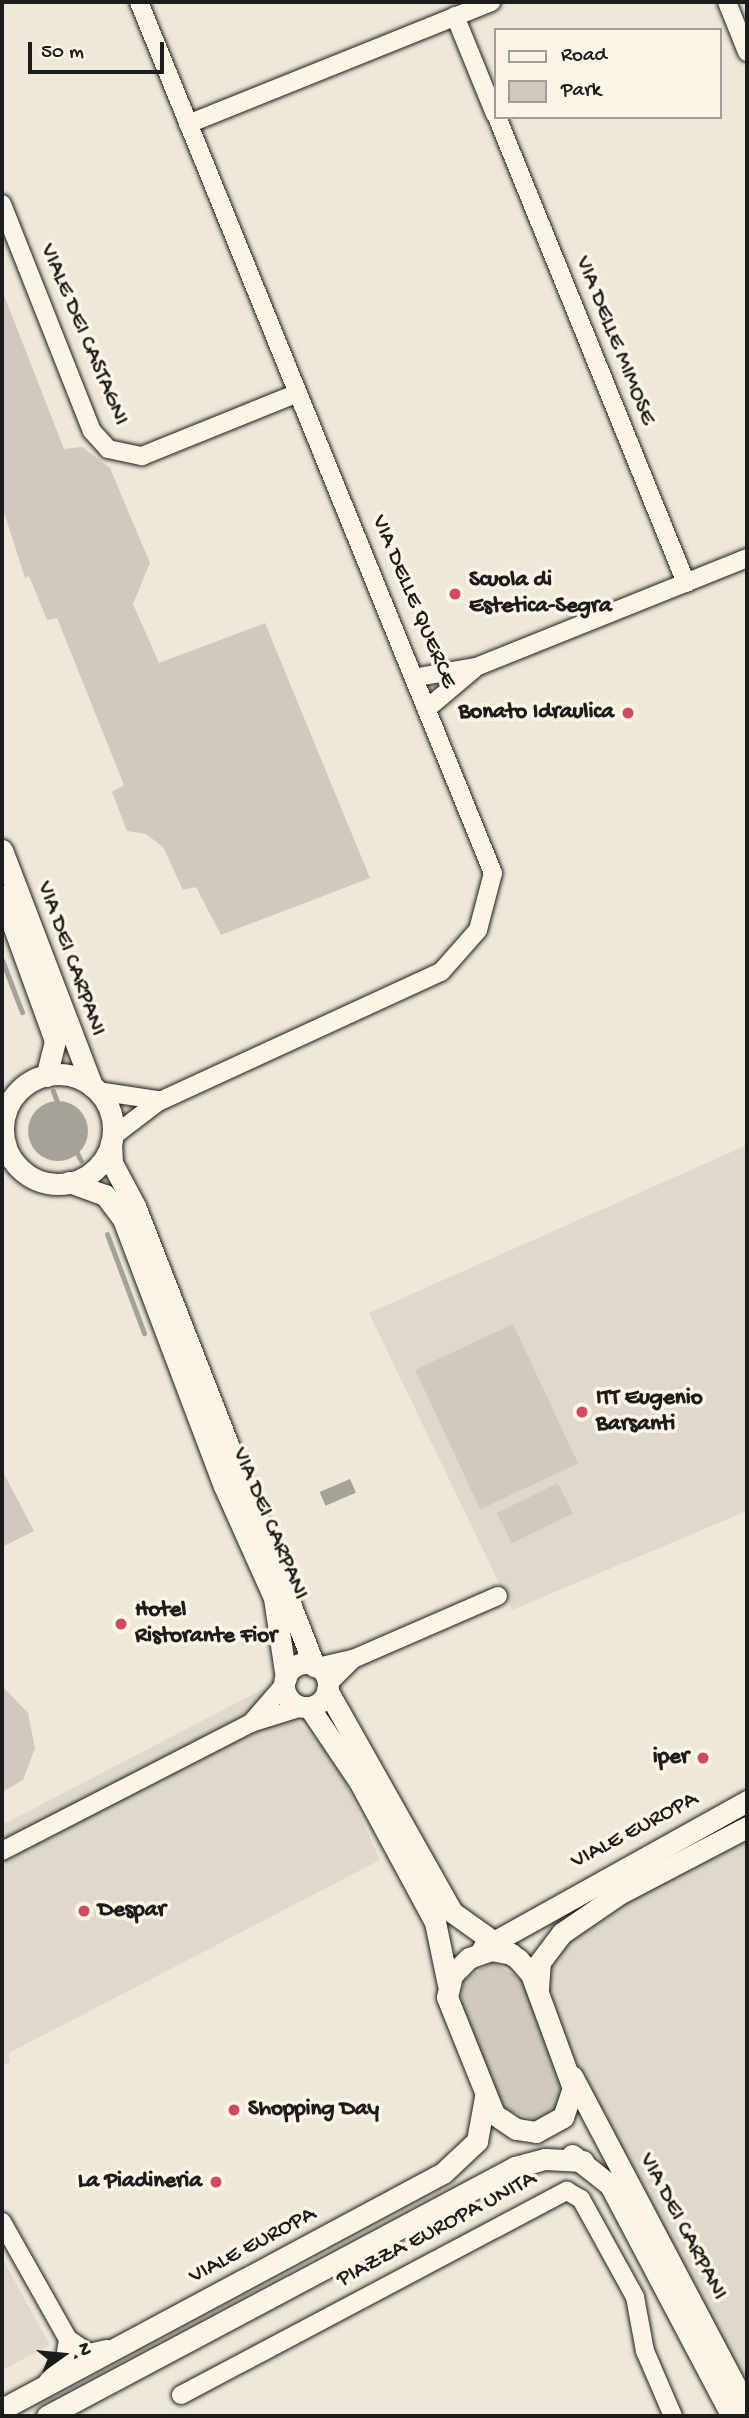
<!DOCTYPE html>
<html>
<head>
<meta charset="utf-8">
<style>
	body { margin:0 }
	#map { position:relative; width:749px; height:2418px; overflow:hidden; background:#eee8d9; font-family:"Gochi Hand",sans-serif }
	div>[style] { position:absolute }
	.built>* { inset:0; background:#ded9cb }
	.green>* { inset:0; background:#cfcabd; transform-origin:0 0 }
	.water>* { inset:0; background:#a7a299; transform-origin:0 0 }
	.round { border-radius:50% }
	.stream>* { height:5px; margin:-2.5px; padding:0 2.5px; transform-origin:2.5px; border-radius:2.5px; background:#a7a299 }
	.roads { filter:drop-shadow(0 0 2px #1c1c1c) drop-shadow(0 0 2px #1c1c1c) }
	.minor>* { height:18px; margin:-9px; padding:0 9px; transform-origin:9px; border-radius:9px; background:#fcf5e5 }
	.tertiary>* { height:21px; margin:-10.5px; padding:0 10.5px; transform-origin:10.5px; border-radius:10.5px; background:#fcf5e5 }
	.tertiary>.ring { margin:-10.5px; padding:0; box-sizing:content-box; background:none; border:21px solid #fcf5e5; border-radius:50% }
	.dots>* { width:19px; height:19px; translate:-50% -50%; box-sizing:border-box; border:4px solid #fcf5e5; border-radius:50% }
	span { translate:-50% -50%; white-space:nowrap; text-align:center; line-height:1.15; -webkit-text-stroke:7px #fcf5e5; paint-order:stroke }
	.street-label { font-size:23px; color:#1c1c1c }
	.poi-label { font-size:23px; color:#1c1c1c; font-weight:700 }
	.left { translate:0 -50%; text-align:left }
	.right { translate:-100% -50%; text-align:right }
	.frame { position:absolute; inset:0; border:4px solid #1c1c1c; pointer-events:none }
	.legend { position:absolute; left:494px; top:28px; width:228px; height:91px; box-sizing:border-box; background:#fcf5e5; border:2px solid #a29e95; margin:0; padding:9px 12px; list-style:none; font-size:21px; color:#1c1c1c }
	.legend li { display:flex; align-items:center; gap:14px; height:35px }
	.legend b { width:35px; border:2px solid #a29e95 }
	.north { position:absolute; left:28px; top:2320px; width:70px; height:70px; -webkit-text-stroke:5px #fcf5e5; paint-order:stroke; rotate:75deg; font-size:19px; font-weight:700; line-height:28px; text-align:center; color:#1c1c1c }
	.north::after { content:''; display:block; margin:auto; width:24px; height:32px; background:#1c1c1c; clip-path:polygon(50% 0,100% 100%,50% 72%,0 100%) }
	.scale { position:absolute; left:28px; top:42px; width:136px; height:32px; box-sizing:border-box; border:4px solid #1c1c1c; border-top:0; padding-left:9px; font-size:21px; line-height:24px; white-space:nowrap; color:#1c1c1c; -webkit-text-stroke:5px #fcf5e5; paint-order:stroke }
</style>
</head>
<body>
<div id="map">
	<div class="built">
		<i style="clip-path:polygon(747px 1145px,747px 1511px,512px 1610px,369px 1313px)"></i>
		<i style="clip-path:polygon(263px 1689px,333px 1756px,380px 1860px,9px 2053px,10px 2062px,2px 2066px,2px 1825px)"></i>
		<i style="clip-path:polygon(747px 1841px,747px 2390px,560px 2032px,546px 1976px,561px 1946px,615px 1907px)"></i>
		<i style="clip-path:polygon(2px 2258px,50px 2345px,2px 2370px)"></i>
	</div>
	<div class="green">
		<i style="clip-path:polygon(2px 290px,64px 449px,82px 447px,110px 468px,150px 563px,133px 604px,159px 663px,265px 623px,370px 878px,221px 935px,196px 887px,183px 890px,163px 847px,146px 834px,127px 831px,112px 792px,124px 785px,57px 618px,47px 620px,29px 576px,25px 578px,2px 506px)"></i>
		<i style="left:513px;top:1324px;width:154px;height:108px;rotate:65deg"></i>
		<i style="clip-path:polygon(2px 1470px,34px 1531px,2px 1547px)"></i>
		<i style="left:558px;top:1483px;width:34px;height:68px;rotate:64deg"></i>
		<i style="clip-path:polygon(2px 1686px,28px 1713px,35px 1748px,23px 1780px,2px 1792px)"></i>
		<i style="clip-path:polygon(493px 1962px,522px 1980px,562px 2083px,556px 2108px,536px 2120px,504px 2109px,461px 2003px,464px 1979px)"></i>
	</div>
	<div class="water">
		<i class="round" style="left:28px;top:1101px;width:60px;height:60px"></i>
		<i style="left:350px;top:1479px;width:15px;height:33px;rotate:67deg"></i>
	</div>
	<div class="stream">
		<i style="left:2px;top:960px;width:56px;rotate:69deg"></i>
		<i style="left:53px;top:1091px;width:17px;rotate:69deg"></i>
		<i style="left:75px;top:1149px;width:13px;rotate:63deg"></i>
		<i style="left:107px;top:1234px;width:106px;rotate:69.5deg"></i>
	</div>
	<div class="roads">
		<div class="minor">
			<i style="left:727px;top:2px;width:54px;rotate:68.2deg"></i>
			<i style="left:455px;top:16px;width:106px;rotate:67.8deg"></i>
			<i style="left:497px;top:117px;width:503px;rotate:67.92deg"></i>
			<i style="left:188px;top:124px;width:327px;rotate:-21.9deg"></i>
			<i style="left:2px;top:204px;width:244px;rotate:68.4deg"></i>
			<i style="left:92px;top:431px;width:24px;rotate:48deg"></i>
			<i style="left:108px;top:449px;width:35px;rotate:12deg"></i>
			<i style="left:142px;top:456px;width:168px;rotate:-22deg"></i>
			<i style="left:418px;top:677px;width:59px;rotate:-9.8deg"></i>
			<i style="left:476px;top:667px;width:292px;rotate:-21.9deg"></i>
			<i style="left:430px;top:706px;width:57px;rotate:-40.1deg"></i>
			<i style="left:97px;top:1091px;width:62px;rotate:8.4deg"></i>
			<i style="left:112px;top:1137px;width:58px;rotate:-37.3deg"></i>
			<i style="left:158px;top:1102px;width:311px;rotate:-24.7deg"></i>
			<i style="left:441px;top:972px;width:56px;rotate:-48.6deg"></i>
			<i style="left:478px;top:930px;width:59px;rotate:-75.3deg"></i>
			<i style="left:493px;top:873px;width:940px;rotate:-112.12deg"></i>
			<i style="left:317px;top:1667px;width:37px;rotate:-13deg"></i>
			<i style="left:353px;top:1659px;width:158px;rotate:-23.5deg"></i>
			<i style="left:327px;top:1685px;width:37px;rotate:-45deg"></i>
			<i style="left:251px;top:1723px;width:50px;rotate:-49deg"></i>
			<i style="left:2px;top:1851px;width:280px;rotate:-27.2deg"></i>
			<i style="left:251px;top:1723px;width:53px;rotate:-17.4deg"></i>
			<i style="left:2px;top:2222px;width:134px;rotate:60.6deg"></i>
			<i style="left:68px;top:2339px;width:25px;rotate:34deg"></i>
			<i style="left:89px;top:2353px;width:18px;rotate:-13deg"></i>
			<i style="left:48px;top:2381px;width:23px;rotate:-45deg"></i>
			<i style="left:64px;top:2365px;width:26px;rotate:-81deg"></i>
			<i style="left:181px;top:2395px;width:437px;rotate:-27.9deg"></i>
			<i style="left:567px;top:2191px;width:16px;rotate:30deg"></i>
			<i style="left:581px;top:2199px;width:112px;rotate:61.1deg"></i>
			<i style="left:635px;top:2297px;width:55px;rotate:79.5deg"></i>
			<i style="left:645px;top:2351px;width:71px;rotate:66.7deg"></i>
		</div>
		<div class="tertiary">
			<i style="left:2px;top:850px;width:253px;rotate:69.1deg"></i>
			<i style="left:2px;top:895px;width:155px;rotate:70deg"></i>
			<i style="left:55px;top:1041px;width:36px;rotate:104deg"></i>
			<i class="ring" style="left:3px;top:1074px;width:89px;height:89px"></i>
			<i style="left:111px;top:1143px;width:20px;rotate:87deg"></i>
			<i style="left:112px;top:1163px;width:49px;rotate:61.9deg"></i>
			<i style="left:135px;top:1206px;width:494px;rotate:68.7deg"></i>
			<i style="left:69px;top:1182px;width:38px;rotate:20deg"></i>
			<i style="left:105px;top:1195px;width:30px;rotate:53deg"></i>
			<i style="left:123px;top:1219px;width:285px;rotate:69.3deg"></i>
			<i style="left:224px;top:1486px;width:123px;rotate:65.9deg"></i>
			<i style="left:274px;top:1598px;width:81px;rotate:81.5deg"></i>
			<i class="ring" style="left:284px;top:1663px;width:23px;height:23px"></i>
			<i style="left:327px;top:1690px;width:255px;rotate:60.6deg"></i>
			<i style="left:452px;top:1912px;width:81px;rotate:35.5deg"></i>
			<i style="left:518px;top:1959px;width:20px;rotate:49deg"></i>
			<i style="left:531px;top:1974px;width:121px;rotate:69.8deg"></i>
			<i style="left:573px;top:2088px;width:31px;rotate:109deg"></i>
			<i style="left:563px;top:2117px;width:31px;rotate:151deg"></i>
			<i style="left:536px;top:2132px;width:20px;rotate:-171deg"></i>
			<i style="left:516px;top:2129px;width:27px;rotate:-146deg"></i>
			<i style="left:494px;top:2114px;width:126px;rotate:-111.9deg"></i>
			<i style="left:447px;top:1997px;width:23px;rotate:-77deg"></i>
			<i style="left:452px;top:1975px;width:24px;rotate:-45deg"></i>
			<i style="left:469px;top:1958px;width:23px;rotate:-20deg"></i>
			<i style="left:491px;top:1950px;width:21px;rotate:11deg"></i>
			<i style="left:309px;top:1707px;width:89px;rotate:56deg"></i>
			<i style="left:359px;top:1781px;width:160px;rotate:61.7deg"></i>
			<i style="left:435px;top:1922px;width:64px;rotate:78.3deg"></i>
			<i style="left:483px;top:1948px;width:302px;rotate:-29.1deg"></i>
			<i style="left:538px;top:1989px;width:27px;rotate:-86deg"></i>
			<i style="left:540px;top:1962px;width:36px;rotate:-53deg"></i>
			<i style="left:562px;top:1933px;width:69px;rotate:-34.4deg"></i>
			<i style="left:619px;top:1894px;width:144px;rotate:-27.6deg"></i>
			<i style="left:572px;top:2076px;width:375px;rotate:62.2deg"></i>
			<i style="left:572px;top:2155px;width:48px;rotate:38.3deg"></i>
			<i style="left:610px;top:2185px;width:261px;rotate:62.2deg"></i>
			<i style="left:2px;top:2409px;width:500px;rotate:-28.15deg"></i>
			<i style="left:443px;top:2173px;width:47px;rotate:-43.3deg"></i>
			<i style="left:477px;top:2141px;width:45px;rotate:-79.7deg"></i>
			<i style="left:47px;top:2416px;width:530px;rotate:-28.02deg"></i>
			<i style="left:515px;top:2167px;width:31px;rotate:-15deg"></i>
			<i style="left:545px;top:2159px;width:38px;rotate:3deg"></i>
		</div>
	</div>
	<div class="dots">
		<i style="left:455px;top:594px;background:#d1495b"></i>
		<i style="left:628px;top:713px;background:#d1495b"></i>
		<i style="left:582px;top:1412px;background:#d1495b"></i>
		<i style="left:121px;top:1624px;background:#d1495b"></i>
		<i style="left:703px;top:1758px;background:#d1495b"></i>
		<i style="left:84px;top:1911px;background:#d1495b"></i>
		<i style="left:234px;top:2110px;background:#d1495b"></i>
		<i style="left:216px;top:2182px;background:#d1495b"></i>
	</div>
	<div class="street-label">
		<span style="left:83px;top:335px;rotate:67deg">VIALE DEI CASTAGNI</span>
		<span style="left:614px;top:341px;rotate:68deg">VIA DELLE MIMOSE</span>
		<span style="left:413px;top:602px;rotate:67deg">VIA DELLE QUERCE</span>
		<span style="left:70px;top:959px;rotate:70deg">VIA DEI CARPANI</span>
		<span style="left:269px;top:1524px;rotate:67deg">VIA DEI CARPANI</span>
		<span style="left:635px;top:1831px;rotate:-28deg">VIALE EUROPA</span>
		<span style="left:682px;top:2227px;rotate:62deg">VIA DEI CARPANI</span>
		<span style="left:437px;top:2230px;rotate:-28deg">PIAZZA EUROPA UNITA</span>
		<span style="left:253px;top:2246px;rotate:-28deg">VIALE EUROPA</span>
	</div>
	<div class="poi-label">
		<span class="left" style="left:469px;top:594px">Scuola di<br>Estetica-Segra</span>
		<span class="right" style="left:614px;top:713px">Bonato Idraulica</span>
		<span class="left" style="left:596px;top:1412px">ITT Eugenio<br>Barsanti</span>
		<span class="left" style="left:135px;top:1624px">Hotel<br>Ristorante Fior</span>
		<span class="right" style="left:689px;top:1758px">iper</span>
		<span class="left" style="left:98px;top:1911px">Despar</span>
		<span class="left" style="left:248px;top:2110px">Shopping Day</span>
		<span class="right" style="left:202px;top:2182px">La Piadineria</span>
	</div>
	<div class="frame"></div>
	<ul class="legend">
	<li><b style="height:9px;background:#fcf5e5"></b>Road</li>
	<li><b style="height:19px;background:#cfcabd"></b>Park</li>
	</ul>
	<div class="north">N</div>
	<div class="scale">50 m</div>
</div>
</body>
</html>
